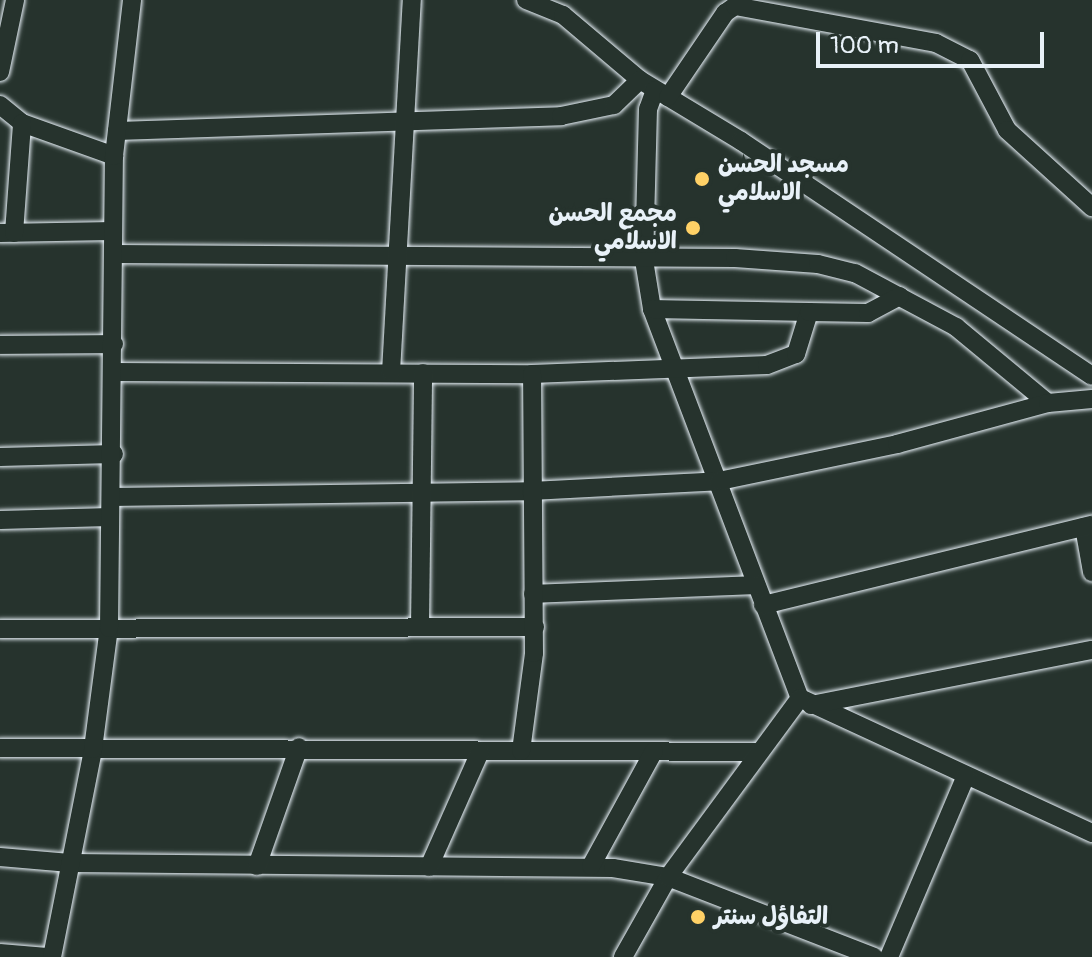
<!DOCTYPE html>
<html>
<head>
<meta charset="utf-8">
<style>
	body { margin:0 }
	#map { position:relative; width:1092px; height:957px; overflow:hidden; background:#26332d; font-family:Pangolin,"Playpen Sans Arabic",sans-serif }
	div>[style] { position:absolute }
	.roads { filter:drop-shadow(0 0 2px #e8f1f8) drop-shadow(0 0 2px #e8f1f8) }
	.minor>* { height:18px; margin:-9px; padding:0 9px; transform-origin:9px; border-radius:9px; background:#26332d }
	.dots>* { width:22px; height:22px; translate:-50% -50%; box-sizing:border-box; border:4px solid #26332d; border-radius:50% }
	span { translate:-50% -50%; white-space:nowrap; text-align:center; line-height:1.15; -webkit-text-stroke:8px #26332d; paint-order:stroke }
	.poi-label { font-size:24px; color:#e8f1f8; font-weight:700 }
	.left { translate:0 -50%; text-align:left }
	.right { translate:-100% -50%; text-align:right }
	.scale { position:absolute; left:816px; top:32px; width:228px; height:36px; box-sizing:border-box; border:4px solid #e8f1f8; border-top:0; padding-left:10px; font-size:24px; line-height:28px; white-space:nowrap; color:#e8f1f8; -webkit-text-stroke:6px #26332d; paint-order:stroke }
</style>
</head>
<body>
<div id="map">
	<div class="roads">
		<div class="minor">
			<i style="left:526px;top:0;width:40px;rotate:22deg"></i>
			<i style="left:563px;top:15px;width:101px;rotate:40.2deg"></i>
			<i style="left:640px;top:80px;width:118px;rotate:31.1deg"></i>
			<i style="left:741px;top:141px;width:422px;rotate:33.8deg"></i>
			<i style="left:0;top:72px;width:74px;rotate:-78.2deg"></i>
			<i style="left:655px;top:90px;width:20px;rotate:110deg"></i>
			<i style="left:648px;top:109px;width:151px;rotate:91.5deg"></i>
			<i style="left:644px;top:260px;width:50px;rotate:80.7deg"></i>
			<i style="left:652px;top:309px;width:416px;rotate:69.2deg"></i>
			<i style="left:800px;top:698px;width:322px;rotate:24.8deg"></i>
			<i style="left:668px;top:97px;width:102px;rotate:-55.8deg"></i>
			<i style="left:725px;top:13px;width:12px;rotate:-35deg"></i>
			<i style="left:735px;top:6px;width:204px;rotate:10.4deg"></i>
			<i style="left:936px;top:43px;width:38px;rotate:27deg"></i>
			<i style="left:970px;top:60px;width:79px;rotate:62.1deg"></i>
			<i style="left:1007px;top:130px;width:115px;rotate:42.2deg"></i>
			<i style="left:0;top:105px;width:28px;rotate:39deg"></i>
			<i style="left:22px;top:123px;width:98px;rotate:19.7deg"></i>
			<i style="left:117px;top:131px;width:444px;rotate:-1.9deg"></i>
			<i style="left:561px;top:116px;width:54px;rotate:-11.7deg"></i>
			<i style="left:614px;top:105px;width:36px;rotate:-44deg"></i>
			<i style="left:0;top:233px;width:113px;rotate:-1deg"></i>
			<i style="left:14px;top:233px;width:110px;rotate:-85.8deg"></i>
			<i style="left:114px;top:254px;width:621px;rotate:0.37deg"></i>
			<i style="left:735px;top:258px;width:83px;rotate:4.1deg"></i>
			<i style="left:818px;top:264px;width:38px;rotate:14deg"></i>
			<i style="left:855px;top:273px;width:115px;rotate:28.1deg"></i>
			<i style="left:956px;top:327px;width:119px;rotate:39.6deg"></i>
			<i style="left:652px;top:309px;width:157px;rotate:1.1deg"></i>
			<i style="left:0;top:345px;width:114px;rotate:-0.5deg"></i>
			<i style="left:113px;top:372px;width:419px;rotate:0.3deg"></i>
			<i style="left:532px;top:374px;width:235px;rotate:-2.2deg"></i>
			<i style="left:767px;top:365px;width:31px;rotate:-21deg"></i>
			<i style="left:796px;top:354px;width:44px;rotate:-72.8deg"></i>
			<i style="left:809px;top:312px;width:59px;rotate:1deg"></i>
			<i style="left:868px;top:313px;width:36px;rotate:-28deg"></i>
			<i style="left:391px;top:372px;width:373px;rotate:-86.8deg"></i>
			<i style="left:0;top:457px;width:114px;rotate:-1.5deg"></i>
			<i style="left:111px;top:497px;width:420px;rotate:-0.8deg"></i>
			<i style="left:531px;top:491px;width:188px;rotate:-3deg"></i>
			<i style="left:719px;top:481px;width:182px;rotate:-11.7deg"></i>
			<i style="left:897px;top:444px;width:156px;rotate:-15.2deg"></i>
			<i style="left:1048px;top:403px;width:44px;rotate:-5.2deg"></i>
			<i style="left:0;top:520px;width:110px;rotate:-1.6deg"></i>
			<i style="left:1084px;top:527px;width:46px;rotate:79.9deg"></i>
			<i style="left:533px;top:594px;width:222px;rotate:-2.3deg"></i>
			<i style="left:763px;top:605px;width:339px;rotate:-13.7deg"></i>
			<i style="left:420px;top:627px;width:254px;rotate:-89.3deg"></i>
			<i style="left:0;top:629px;width:535px;rotate:-0.21deg"></i>
			<i style="left:811px;top:705px;width:286px;rotate:-11.1deg"></i>
			<i style="left:0;top:748px;width:756px;rotate:0.3deg"></i>
			<i style="left:521px;top:751px;width:99px;rotate:-82.4deg"></i>
			<i style="left:534px;top:653px;width:279px;rotate:-90.4deg"></i>
			<i style="left:0;top:857px;width:70px;rotate:4.9deg"></i>
			<i style="left:70px;top:863px;width:543px;rotate:0.53deg"></i>
			<i style="left:613px;top:868px;width:56px;rotate:9.3deg"></i>
			<i style="left:668px;top:877px;width:221px;rotate:21.2deg"></i>
			<i style="left:257px;top:866px;width:126px;rotate:-70.6deg"></i>
			<i style="left:591px;top:866px;width:131px;rotate:-61.3deg"></i>
			<i style="left:429px;top:867px;width:126px;rotate:-66.1deg"></i>
			<i style="left:0;top:953px;width:47px;rotate:4.9deg"></i>
			<i style="left:52px;top:957px;width:212px;rotate:-78.8deg"></i>
			<i style="left:93px;top:749px;width:122px;rotate:-82.5deg"></i>
			<i style="left:109px;top:628px;width:472px;rotate:-89.4deg"></i>
			<i style="left:114px;top:156px;width:157px;rotate:-83.4deg"></i>
			<i style="left:623px;top:957px;width:92px;rotate:-60.6deg"></i>
			<i style="left:668px;top:877px;width:222px;rotate:-53.6deg"></i>
			<i style="left:889px;top:957px;width:197px;rotate:-67deg"></i>
		</div>
	</div>
	<div class="dots">
		<i style="left:702px;top:179px;background:#ffd166"></i>
		<i style="left:693px;top:228px;background:#ffd166"></i>
		<i style="left:698px;top:917px;background:#ffd166"></i>
	</div>
	<div class="poi-label">
		<span class="left" style="left:718px;top:179px">مسجد الحسن<br>الاسلامي</span>
		<span class="right" style="left:677px;top:228px">مجمع الحسن<br>الاسلامي</span>
		<span class="left" style="left:714px;top:917px">التفاؤل سنتر</span>
	</div>
	<div class="scale">100 m</div>
</div>
</body>
</html>
